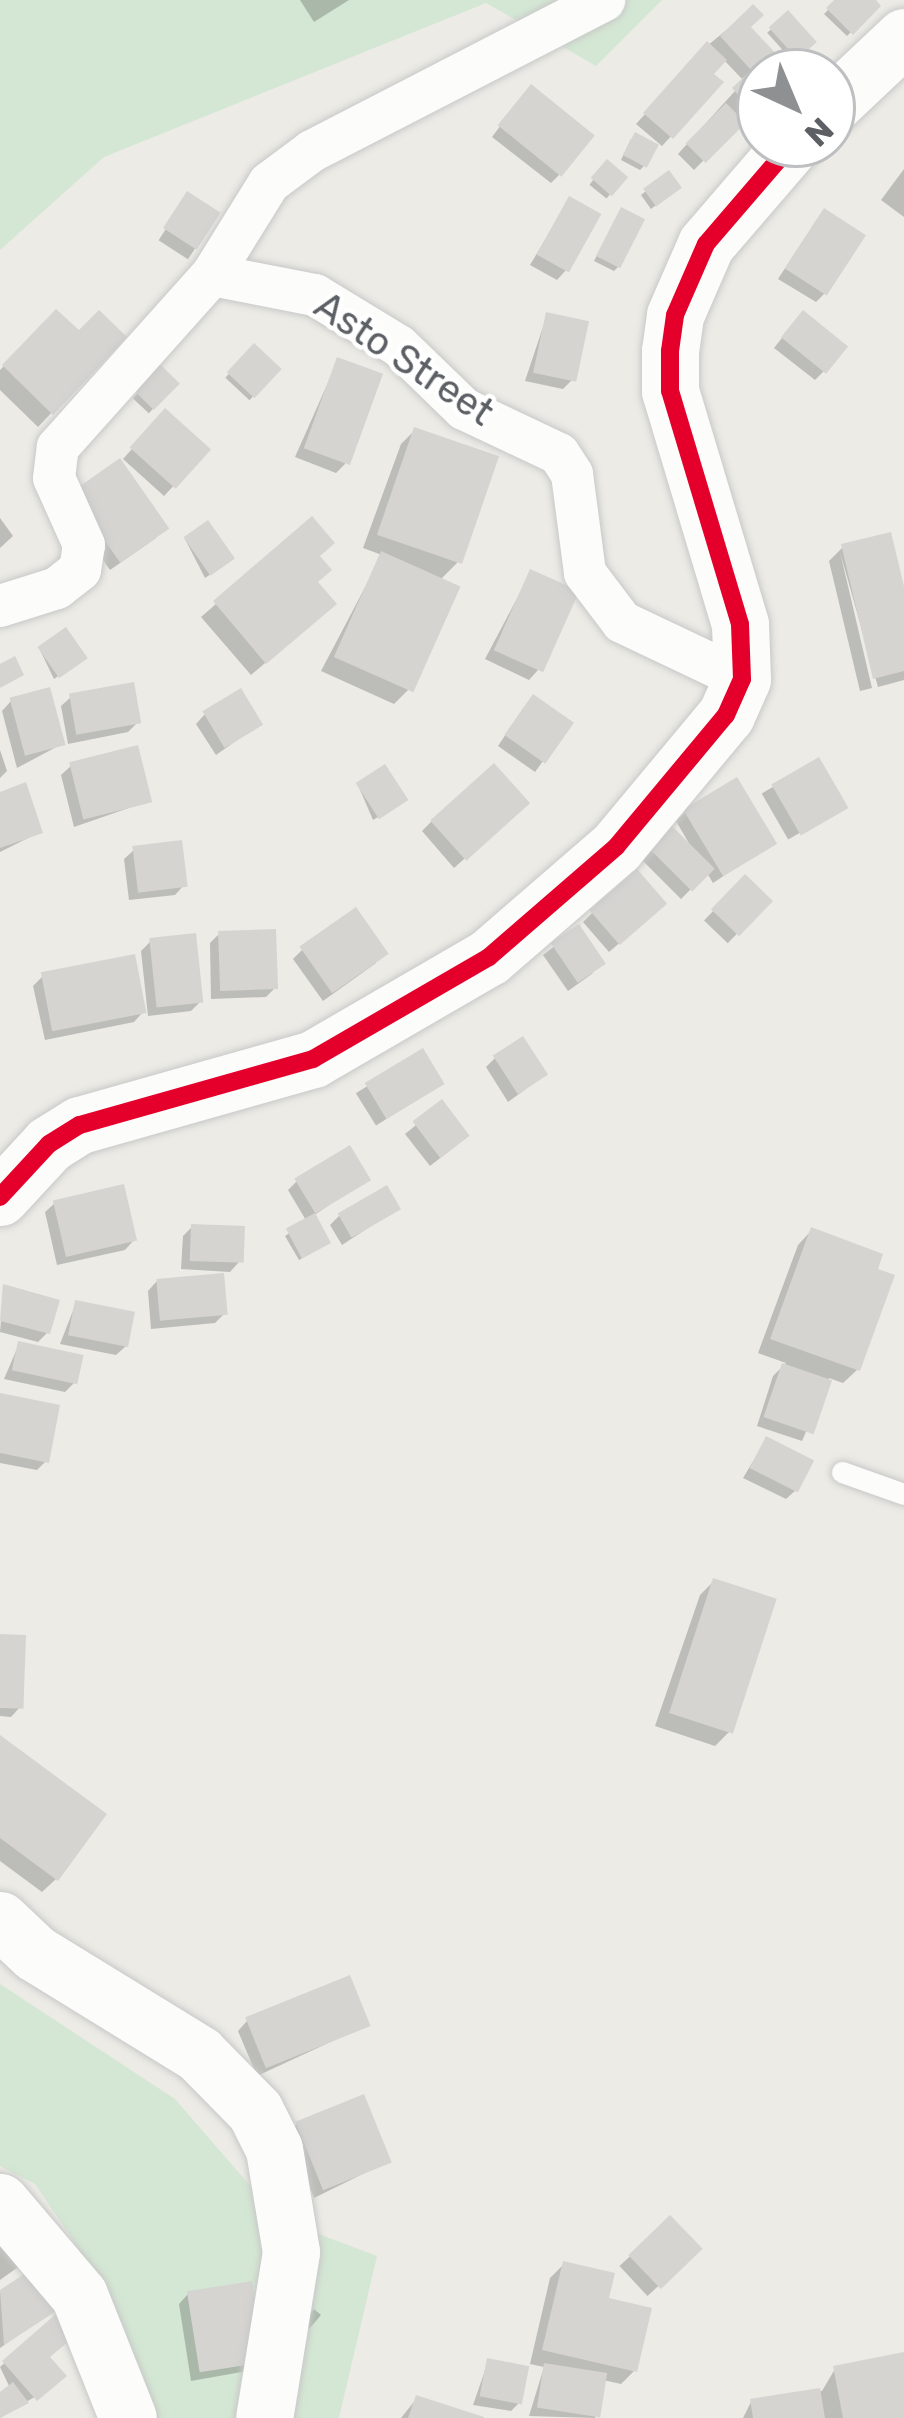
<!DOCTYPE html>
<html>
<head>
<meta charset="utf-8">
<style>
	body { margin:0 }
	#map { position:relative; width:904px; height:2418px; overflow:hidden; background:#ecebe6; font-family:Rubik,sans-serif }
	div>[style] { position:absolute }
	.green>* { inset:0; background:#d4e7d4 }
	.shadow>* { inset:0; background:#0003; transform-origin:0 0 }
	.building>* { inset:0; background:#d5d4d1; transform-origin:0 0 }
	.roads { filter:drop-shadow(0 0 3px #c8c9c8) drop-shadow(0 0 3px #c8c9c8) }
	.lane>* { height:21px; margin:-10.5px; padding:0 10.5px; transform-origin:10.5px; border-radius:10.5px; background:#fcfcfb }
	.street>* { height:42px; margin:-21px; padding:0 21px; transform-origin:21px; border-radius:21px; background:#fcfcfb }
	.secondary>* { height:57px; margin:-28.5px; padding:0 28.5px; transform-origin:28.5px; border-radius:28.5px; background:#fcfcfb }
	.bus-1>* { height:18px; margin:-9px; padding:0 9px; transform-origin:9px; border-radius:9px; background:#e4002b }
	span { translate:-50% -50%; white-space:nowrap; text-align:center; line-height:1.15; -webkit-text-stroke:9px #fff; paint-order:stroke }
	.street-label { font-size:39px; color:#5c5f64 }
	.north { position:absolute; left:736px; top:48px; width:120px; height:120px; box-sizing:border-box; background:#fff; border:3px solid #bebfc1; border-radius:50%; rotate:136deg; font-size:33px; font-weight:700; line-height:48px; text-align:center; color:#5c5f64 }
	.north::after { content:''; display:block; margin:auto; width:42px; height:54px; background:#8e9092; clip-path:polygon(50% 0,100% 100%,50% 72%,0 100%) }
</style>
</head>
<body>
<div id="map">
	<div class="green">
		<i style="clip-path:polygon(0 0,662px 0,596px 66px,486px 3px,104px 157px,0 250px)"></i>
		<i style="clip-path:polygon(0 1984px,175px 2099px,279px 2219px,377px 2256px,339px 2418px,151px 2418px,123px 2325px,73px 2240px,35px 2184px,0 2166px)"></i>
	</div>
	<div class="shadow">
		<i style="clip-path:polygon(300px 0,349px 0,314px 22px)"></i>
		<i style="clip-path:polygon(838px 0,871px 0,877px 6px,847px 36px,824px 14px)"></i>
		<i style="clip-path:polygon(753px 8px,747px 27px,789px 72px,760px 72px,760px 103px,694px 170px,678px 154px,744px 81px,723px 59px,710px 74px,720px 83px,662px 146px,636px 124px,707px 46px)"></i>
		<i style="left:788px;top:14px;width:38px;height:28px;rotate:48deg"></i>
		<i style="clip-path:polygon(522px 97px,560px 174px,551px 183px,492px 137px)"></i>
		<i style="clip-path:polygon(631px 139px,644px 166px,640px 170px,621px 160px)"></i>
		<i style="left:607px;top:163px;width:22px;height:28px;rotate:39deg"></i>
		<i style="clip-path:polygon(904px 169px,904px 217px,881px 200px)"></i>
		<i style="clip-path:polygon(668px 174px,674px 191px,651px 209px,641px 195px)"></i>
		<i style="left:188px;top:195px;width:35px;height:54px;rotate:33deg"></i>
		<i style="clip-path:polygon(569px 200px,566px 270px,557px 280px,530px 265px)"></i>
		<i style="clip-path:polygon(618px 215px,618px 267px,614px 271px,594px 261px)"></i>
		<i style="clip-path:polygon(816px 221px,825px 293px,816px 302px,778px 279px)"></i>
		<i style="clip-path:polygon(56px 313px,79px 334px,123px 337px,38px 427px,0 390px,0 370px)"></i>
		<i style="clip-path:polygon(547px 315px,572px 380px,563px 389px,525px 381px)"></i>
		<i style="clip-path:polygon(794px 323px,824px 371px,815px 380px,774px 348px)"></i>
		<i style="left:254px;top:347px;width:33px;height:42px;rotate:43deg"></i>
		<i style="clip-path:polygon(338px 360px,345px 464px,336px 473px,295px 457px)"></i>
		<i style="left:160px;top:369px;width:22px;height:40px;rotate:43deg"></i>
		<i style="clip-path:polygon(156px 422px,207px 450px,164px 496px,123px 459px)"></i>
		<i style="clip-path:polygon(415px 430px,457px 563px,439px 581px,408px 690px,394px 704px,321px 671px,382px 555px,363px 548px,401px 444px)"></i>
		<i style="clip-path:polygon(64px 503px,156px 538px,110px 570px)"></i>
		<i style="clip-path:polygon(0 518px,13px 536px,0 548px)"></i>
		<i style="clip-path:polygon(312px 520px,319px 617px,251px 675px,201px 617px)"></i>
		<i style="clip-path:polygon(185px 539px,227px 563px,205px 578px)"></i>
		<i style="clip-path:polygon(843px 547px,904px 599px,904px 680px,878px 687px,840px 552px,872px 688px,860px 691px,829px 561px)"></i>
		<i style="clip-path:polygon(531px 572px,538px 670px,529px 680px,485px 659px)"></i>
		<i style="clip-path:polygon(40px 650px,80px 661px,54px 679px)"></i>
		<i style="clip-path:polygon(71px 697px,138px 722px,128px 732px,68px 744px,61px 706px)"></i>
		<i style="clip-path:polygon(11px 701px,62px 744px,17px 768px,2px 711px)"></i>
		<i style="clip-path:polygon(524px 707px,570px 724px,535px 772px,498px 746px)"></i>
		<i style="clip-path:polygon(205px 714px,260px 724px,216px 755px,196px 724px)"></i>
		<i style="clip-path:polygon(0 750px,7px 771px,0 778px)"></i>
		<i style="left:818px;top:761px;width:53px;height:65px;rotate:60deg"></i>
		<i style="clip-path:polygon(71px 766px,149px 801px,74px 827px,61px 775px)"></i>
		<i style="clip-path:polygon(358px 785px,400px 804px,373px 820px)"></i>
		<i style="clip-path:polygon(0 795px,40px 832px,0 852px)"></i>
		<i style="clip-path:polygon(517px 812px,454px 868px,422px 831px,431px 822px)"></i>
		<i style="clip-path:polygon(685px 812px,773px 843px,713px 883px,707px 873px,681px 899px,641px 859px,671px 829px,690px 845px,676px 821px)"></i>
		<i style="clip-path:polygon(134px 850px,184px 885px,175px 895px,129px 900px,124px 859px)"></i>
		<i style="left:745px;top:878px;width:33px;height:59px;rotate:44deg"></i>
		<i style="clip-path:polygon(592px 913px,654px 913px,609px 952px,583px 922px)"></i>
		<i style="clip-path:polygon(578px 928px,593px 973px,568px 991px,543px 955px)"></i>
		<i style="clip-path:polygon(219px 934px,275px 988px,266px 997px,211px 999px,210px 943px)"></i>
		<i style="clip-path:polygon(151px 941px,200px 1002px,191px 1011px,148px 1016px,141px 951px)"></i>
		<i style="clip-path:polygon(302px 950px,376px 963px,323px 1001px,293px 959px)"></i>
		<i style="clip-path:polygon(43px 976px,143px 1012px,134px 1022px,45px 1040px,33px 986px)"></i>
		<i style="left:422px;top:1052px;width:38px;height:78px;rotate:58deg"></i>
		<i style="clip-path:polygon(495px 1058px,545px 1075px,508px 1102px,486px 1067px)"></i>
		<i style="clip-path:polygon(442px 1104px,457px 1145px,430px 1166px,405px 1134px)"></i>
		<i style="clip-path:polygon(367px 1179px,313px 1216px,324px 1246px,299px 1260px,285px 1236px,307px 1222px,288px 1190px,297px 1181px)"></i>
		<i style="clip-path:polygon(55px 1203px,134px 1240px,125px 1250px,57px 1265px,45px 1212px)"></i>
		<i style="clip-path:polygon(397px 1209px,342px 1245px,330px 1225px,339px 1216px)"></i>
		<i style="clip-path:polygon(192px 1227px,239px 1262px,230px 1272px,181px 1269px,183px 1236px)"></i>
		<i style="clip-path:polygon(811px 1231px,857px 1370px,843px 1383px,829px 1378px,802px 1441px,757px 1426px,773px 1376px,786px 1363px,758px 1353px,798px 1245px)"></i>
		<i style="clip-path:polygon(157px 1281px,224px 1314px,215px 1323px,151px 1329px,148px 1291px)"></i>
		<i style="clip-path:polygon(4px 1287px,47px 1333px,38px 1342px,0 1332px)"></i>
		<i style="clip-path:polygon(76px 1303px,126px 1346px,116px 1355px,60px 1344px)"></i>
		<i style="clip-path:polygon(19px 1344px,74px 1383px,65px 1392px,4px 1379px)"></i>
		<i style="clip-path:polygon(0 1396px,46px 1461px,37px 1470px,0 1463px)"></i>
		<i style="clip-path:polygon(766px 1440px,796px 1490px,786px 1499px,743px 1478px)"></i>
		<i style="clip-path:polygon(714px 1581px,729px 1732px,715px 1746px,655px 1726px,700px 1595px)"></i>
		<i style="clip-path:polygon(0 1637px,20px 1707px,11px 1717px,0 1716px)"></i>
		<i style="clip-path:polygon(0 1739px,56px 1879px,42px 1892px,0 1861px)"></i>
		<i style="clip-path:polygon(247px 2021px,367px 2025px,257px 2076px,238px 2031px)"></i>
		<i style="clip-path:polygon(297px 2124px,389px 2161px,314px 2198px,288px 2134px)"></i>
		<i style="left:670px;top:2219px;width:41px;height:69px;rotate:47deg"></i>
		<i style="clip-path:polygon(0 2234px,28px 2260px,0 2280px)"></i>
		<i style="clip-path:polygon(564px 2264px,606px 2300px,635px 2370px,621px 2384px,603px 2380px,595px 2418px,529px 2416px,544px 2367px,530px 2364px,550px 2278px)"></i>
		<i style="clip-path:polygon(37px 2270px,60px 2306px,0 2348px,0 2293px)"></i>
		<i style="clip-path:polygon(188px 2294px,253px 2370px,191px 2381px,179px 2304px)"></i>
		<i style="clip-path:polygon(314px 2309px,321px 2315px,309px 2329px,303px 2321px)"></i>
		<i style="clip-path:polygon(56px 2318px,47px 2357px,54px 2385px,0 2418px,0 2396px,10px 2388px,0 2367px)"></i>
		<i style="clip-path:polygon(904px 2356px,904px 2418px,743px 2418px,751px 2402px,822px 2391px,835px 2369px)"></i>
		<i style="clip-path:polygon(488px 2362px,520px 2402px,511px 2411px,473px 2405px)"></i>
		<i style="clip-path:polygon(417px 2398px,477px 2418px,401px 2418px)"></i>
	</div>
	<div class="building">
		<i style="clip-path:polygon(834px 0,876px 0,881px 6px,853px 35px,826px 8px)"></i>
		<i style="clip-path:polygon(753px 4px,764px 15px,751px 27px,793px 72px,760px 72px,753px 112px,732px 88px,751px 70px,720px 36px)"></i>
		<i style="left:788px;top:10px;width:43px;height:26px;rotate:48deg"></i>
		<i style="clip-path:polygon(707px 41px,727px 60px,714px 74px,724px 82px,673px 139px,643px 113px)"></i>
		<i style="left:531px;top:84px;width:82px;height:53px;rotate:39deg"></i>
		<i style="left:726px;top:103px;width:28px;height:57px;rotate:45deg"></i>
		<i style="left:635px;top:132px;width:27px;height:26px;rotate:28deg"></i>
		<i style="left:607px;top:159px;width:28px;height:25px;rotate:41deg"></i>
		<i style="left:669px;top:170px;width:22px;height:32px;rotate:54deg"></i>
		<i style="left:187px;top:191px;width:40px;height:44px;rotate:33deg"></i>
		<i style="left:569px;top:196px;width:37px;height:67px;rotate:29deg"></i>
		<i style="left:621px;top:207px;width:27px;height:55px;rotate:27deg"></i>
		<i style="left:824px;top:208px;width:50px;height:72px;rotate:33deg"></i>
		<i style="clip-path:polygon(56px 309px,79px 330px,99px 310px,127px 337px,53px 415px,2px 365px)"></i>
		<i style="left:803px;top:310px;width:58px;height:35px;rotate:39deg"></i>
		<i style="left:546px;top:312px;width:44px;height:62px;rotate:12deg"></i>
		<i style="left:254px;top:343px;width:38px;height:40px;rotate:43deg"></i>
		<i style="left:337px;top:357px;width:49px;height:97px;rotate:20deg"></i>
		<i style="left:160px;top:364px;width:28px;height:37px;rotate:45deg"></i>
		<i style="left:165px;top:408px;width:62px;height:53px;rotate:42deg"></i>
		<i style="left:414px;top:427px;width:90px;height:114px;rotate:19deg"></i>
		<i style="left:120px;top:458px;width:86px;height:60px;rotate:55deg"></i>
		<i style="clip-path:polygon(312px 516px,335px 543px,320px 556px,332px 570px,318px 582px,337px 604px,266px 664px,213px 601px)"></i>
		<i style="left:208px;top:520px;width:47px;height:30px;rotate:55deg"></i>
		<i style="clip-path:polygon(891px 532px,904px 586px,904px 671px,873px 679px,841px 544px)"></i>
		<i style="left:381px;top:551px;width:87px;height:116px;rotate:24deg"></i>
		<i style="left:530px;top:569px;width:54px;height:89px;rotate:24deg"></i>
		<i style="left:66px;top:627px;width:38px;height:35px;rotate:55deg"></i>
		<i style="clip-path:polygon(15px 656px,24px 675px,0 688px,0 664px)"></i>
		<i style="left:134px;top:682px;width:42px;height:66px;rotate:80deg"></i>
		<i style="left:50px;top:687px;width:60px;height:42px;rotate:75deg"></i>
		<i style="left:241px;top:688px;width:43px;height:45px;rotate:59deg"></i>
		<i style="left:533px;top:694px;width:50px;height:50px;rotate:35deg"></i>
		<i style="left:138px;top:745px;width:59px;height:71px;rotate:76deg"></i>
		<i style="left:819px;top:757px;width:59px;height:55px;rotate:60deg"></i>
		<i style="left:494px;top:763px;width:54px;height:86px;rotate:48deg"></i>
		<i style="left:385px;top:764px;width:43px;height:35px;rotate:57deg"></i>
		<i style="left:737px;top:777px;width:78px;height:63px;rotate:59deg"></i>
		<i style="clip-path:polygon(26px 782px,43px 833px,0 848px,0 792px)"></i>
		<i style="left:671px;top:825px;width:62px;height:32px;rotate:45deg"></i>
		<i style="left:182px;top:840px;width:47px;height:50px;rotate:83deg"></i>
		<i style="left:637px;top:869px;width:46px;height:63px;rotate:49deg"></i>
		<i style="left:745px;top:874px;width:39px;height:49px;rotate:44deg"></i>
		<i style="left:356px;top:907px;width:57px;height:69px;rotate:55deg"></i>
		<i style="left:579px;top:924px;width:48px;height:34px;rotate:56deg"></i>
		<i style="left:276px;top:929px;width:60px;height:58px;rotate:88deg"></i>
		<i style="left:196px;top:933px;width:70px;height:47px;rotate:84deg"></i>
		<i style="left:135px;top:954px;width:60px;height:96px;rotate:79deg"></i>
		<i style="left:523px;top:1036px;width:46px;height:36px;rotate:57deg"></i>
		<i style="left:423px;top:1048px;width:42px;height:68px;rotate:59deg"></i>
		<i style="left:442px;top:1099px;width:46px;height:37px;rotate:53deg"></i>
		<i style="left:350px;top:1145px;width:41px;height:65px;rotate:59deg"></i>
		<i style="left:124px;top:1184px;width:58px;height:73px;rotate:77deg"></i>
		<i style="left:387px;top:1185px;width:28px;height:57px;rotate:60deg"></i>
		<i style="left:315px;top:1213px;width:34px;height:33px;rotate:62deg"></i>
		<i style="left:191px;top:1224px;width:54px;height:37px;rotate:2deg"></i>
		<i style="clip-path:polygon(811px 1227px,883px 1254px,878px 1269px,895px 1275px,860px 1371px,770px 1339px)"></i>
		<i style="left:224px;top:1273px;width:42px;height:68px;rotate:85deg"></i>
		<i style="clip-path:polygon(3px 1284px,60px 1300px,50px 1334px,0 1321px)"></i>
		<i style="left:75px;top:1300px;width:61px;height:36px;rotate:11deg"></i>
		<i style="left:18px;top:1341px;width:67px;height:30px;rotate:12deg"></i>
		<i style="left:782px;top:1363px;width:53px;height:57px;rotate:19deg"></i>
		<i style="clip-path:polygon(0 1393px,60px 1405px,49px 1463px,0 1453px)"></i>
		<i style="left:766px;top:1436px;width:54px;height:36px;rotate:27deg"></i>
		<i style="left:713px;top:1578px;width:67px;height:142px;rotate:18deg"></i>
		<i style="left:0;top:1634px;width:26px;height:74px;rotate:2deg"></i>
		<i style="clip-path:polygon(0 1735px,107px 1814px,58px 1881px,0 1838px)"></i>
		<i style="left:350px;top:1975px;width:55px;height:113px;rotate:68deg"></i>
		<i style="left:364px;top:2094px;width:74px;height:74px;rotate:68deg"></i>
		<i style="left:670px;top:2215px;width:47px;height:58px;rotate:46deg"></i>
		<i style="clip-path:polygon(563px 2261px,615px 2273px,609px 2298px,652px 2308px,637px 2372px,542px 2350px)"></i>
		<i style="clip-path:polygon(38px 2265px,64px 2306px,4px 2345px,0 2290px)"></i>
		<i style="left:252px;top:2281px;width:82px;height:66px;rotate:81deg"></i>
		<i style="clip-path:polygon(56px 2314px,75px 2336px,50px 2357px,67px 2376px,37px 2401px,2px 2361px)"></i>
		<i style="clip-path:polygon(904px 2352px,904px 2418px,843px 2418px,833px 2366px)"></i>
		<i style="left:487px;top:2358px;width:43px;height:39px;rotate:11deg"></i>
		<i style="left:544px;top:2363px;width:64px;height:45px;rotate:9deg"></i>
		<i style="clip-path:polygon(13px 2382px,29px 2403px,0 2418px,0 2392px)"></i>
		<i style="clip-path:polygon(820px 2388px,825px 2418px,753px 2418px,750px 2399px)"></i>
		<i style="clip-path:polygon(416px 2395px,484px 2417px,484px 2418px,408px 2418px)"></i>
	</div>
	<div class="roads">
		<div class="lane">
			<i style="left:842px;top:1472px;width:66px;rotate:19.5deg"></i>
		</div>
		<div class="street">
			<i style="left:212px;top:275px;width:105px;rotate:11deg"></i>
			<i style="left:315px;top:295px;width:98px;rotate:31.3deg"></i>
			<i style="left:399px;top:346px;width:91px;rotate:44.1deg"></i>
			<i style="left:464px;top:409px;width:105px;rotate:25.3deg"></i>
			<i style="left:559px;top:454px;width:24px;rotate:57deg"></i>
			<i style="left:572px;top:474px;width:100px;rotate:82.5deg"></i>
			<i style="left:585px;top:573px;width:61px;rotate:52.9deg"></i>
			<i style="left:622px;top:622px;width:133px;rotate:25.4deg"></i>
			<i style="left:0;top:606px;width:60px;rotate:-17.5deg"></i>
			<i style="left:57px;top:588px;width:29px;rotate:-38deg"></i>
			<i style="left:80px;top:570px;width:25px;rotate:-81deg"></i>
			<i style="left:84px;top:545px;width:73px;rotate:-114.1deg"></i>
			<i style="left:54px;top:478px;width:31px;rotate:-83deg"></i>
			<i style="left:58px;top:447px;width:231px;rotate:-48.2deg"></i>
			<i style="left:212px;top:275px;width:108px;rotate:-58.2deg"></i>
			<i style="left:269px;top:183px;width:54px;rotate:-36.7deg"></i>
			<i style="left:312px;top:151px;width:329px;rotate:-27.3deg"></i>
		</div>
		<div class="secondary">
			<i style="left:832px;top:105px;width:99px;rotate:-43.4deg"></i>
			<i style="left:0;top:1197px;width:72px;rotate:-47.2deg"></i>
			<i style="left:49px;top:1144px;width:36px;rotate:-32deg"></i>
			<i style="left:80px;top:1125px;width:242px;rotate:-15.8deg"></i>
			<i style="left:313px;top:1059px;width:203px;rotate:-30.1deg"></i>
			<i style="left:489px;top:957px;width:168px;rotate:-40.9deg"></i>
			<i style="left:616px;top:847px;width:172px;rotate:-50.2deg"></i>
			<i style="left:726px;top:715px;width:39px;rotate:-66deg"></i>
			<i style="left:742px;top:679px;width:55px;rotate:-92.1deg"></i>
			<i style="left:740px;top:624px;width:243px;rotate:-106.7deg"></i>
			<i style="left:670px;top:391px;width:40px;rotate:-90deg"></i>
			<i style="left:670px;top:351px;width:36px;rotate:-82deg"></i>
			<i style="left:675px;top:315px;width:77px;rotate:-66.4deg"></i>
			<i style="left:706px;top:244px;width:132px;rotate:-49.3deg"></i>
			<i style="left:0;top:1920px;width:48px;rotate:43.3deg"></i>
			<i style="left:35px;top:1953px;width:193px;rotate:31.6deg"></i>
			<i style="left:199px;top:2054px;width:80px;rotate:45.5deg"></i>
			<i style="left:255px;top:2111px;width:42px;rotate:63.4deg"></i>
			<i style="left:274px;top:2149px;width:104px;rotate:80.6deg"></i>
			<i style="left:291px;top:2252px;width:168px;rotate:99.2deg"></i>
			<i style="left:0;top:2202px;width:122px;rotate:49.7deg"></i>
			<i style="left:79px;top:2295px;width:132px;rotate:68.3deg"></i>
		</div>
	</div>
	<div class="bus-1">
		<i style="left:0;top:1197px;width:72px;rotate:-47.2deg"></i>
		<i style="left:49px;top:1144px;width:36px;rotate:-32deg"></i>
		<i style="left:80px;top:1125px;width:242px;rotate:-15.8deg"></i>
		<i style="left:313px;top:1059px;width:203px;rotate:-30.1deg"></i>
		<i style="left:489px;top:957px;width:168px;rotate:-40.9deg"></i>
		<i style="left:616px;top:847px;width:172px;rotate:-50.2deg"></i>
		<i style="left:726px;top:715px;width:39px;rotate:-66deg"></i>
		<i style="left:742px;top:679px;width:55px;rotate:-92.1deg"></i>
		<i style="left:740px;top:624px;width:243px;rotate:-106.7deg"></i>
		<i style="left:670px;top:391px;width:40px;rotate:-90deg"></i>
		<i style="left:670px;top:351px;width:36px;rotate:-82deg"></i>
		<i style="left:675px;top:315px;width:77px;rotate:-66.4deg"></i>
		<i style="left:706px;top:244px;width:132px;rotate:-49.3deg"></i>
	</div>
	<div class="street-label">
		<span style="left:404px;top:359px;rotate:34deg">Asto Street</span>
	</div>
	<div class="north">N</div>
</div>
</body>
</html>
